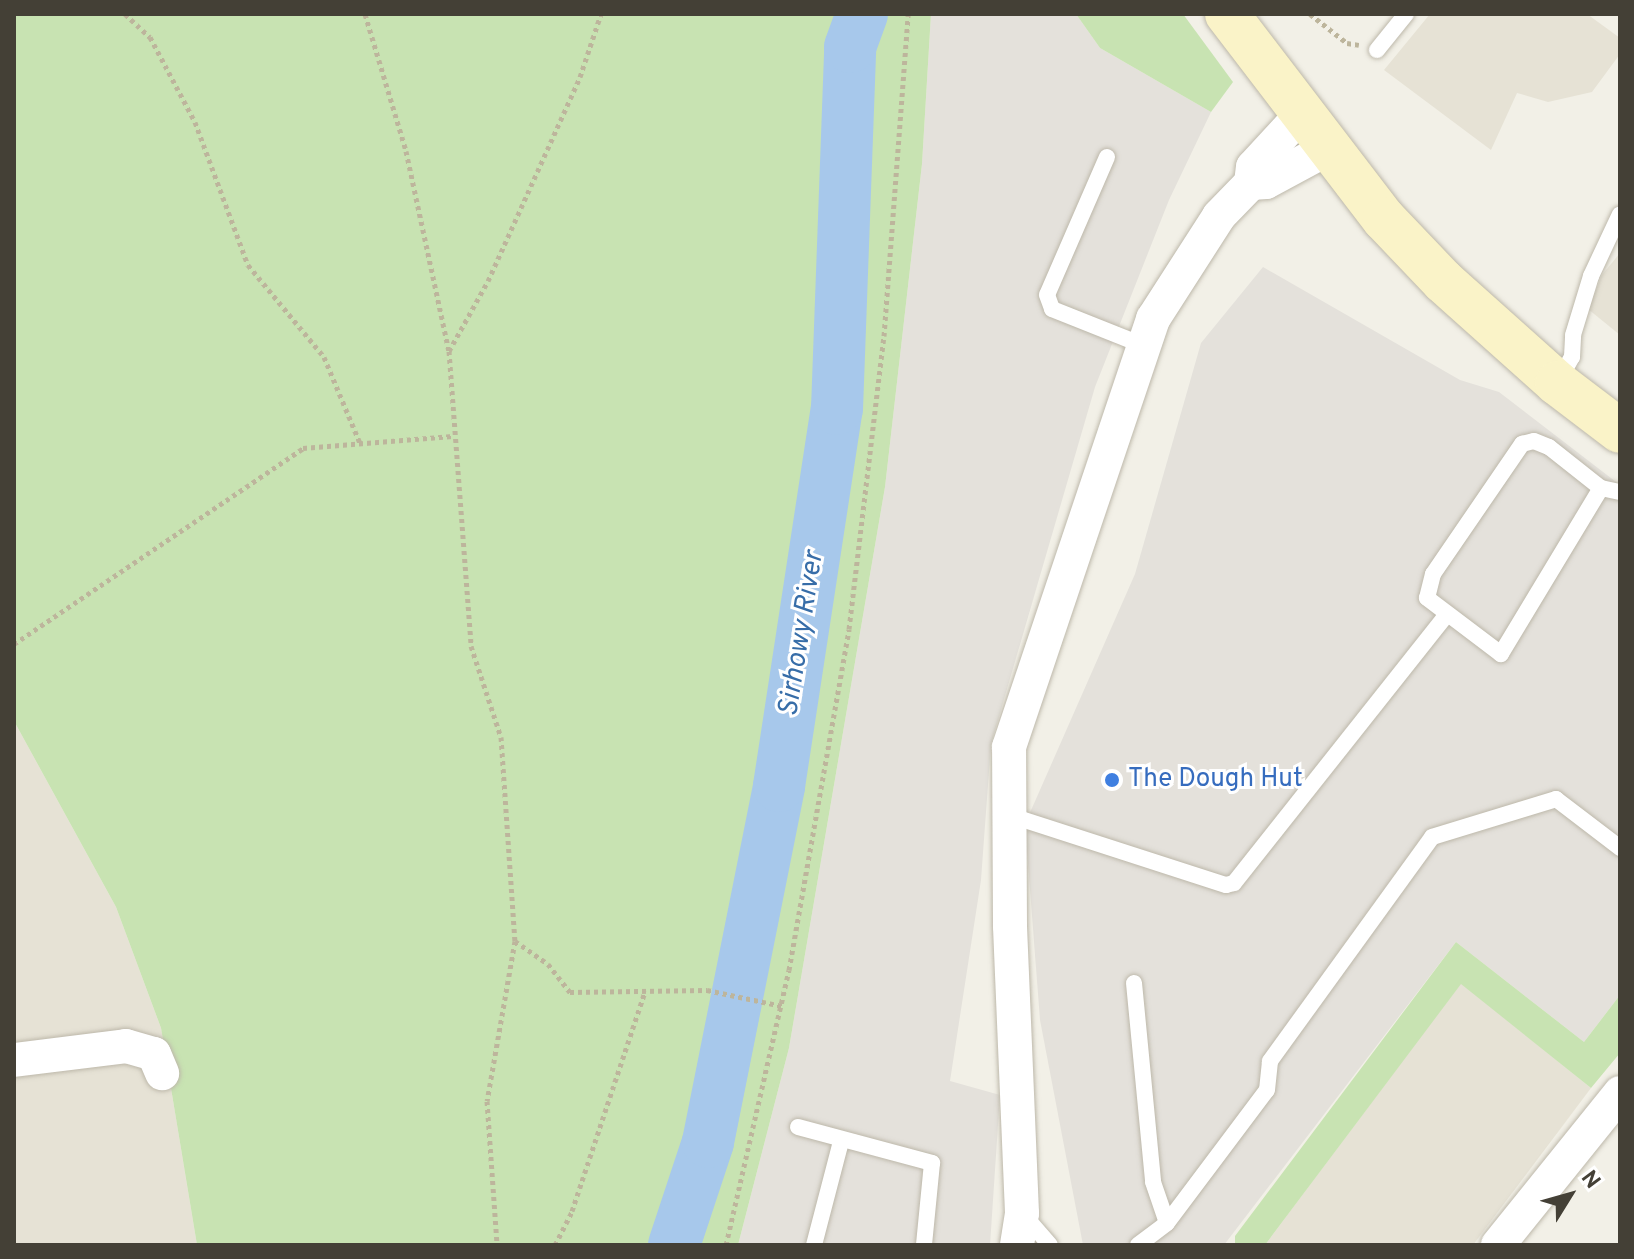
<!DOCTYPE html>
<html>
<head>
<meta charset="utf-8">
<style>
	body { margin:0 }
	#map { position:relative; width:1634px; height:1259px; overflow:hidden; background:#f2f0e7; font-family:Overpass,sans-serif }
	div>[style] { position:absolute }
	.residential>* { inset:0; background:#e6e2d5 }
	.industrial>* { inset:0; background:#e4e1db }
	.green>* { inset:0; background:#c8e3b2 }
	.river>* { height:52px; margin:-26px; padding:0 26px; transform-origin:26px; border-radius:26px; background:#a7c8eb }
	.path>* { height:5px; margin-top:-2.5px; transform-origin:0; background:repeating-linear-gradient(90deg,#bdb59c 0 4px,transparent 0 8px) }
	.roads { filter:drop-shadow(0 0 2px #bdb8aa) drop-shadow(0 0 2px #bdb8aa) }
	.service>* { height:16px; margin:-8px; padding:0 8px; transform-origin:8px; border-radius:8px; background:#fff }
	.minor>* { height:34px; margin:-17px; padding:0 17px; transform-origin:17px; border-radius:17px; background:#fff }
	.secondary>* { height:44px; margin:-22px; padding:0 22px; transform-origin:22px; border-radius:22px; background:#faf3c8 }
	.dots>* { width:22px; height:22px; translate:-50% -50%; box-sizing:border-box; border:4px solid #fff; border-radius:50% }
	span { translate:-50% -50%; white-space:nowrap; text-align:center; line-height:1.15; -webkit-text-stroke:6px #fff; paint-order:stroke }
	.shop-label { font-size:26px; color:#366cbe }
	.left { translate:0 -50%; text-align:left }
	.water-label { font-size:28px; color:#376da8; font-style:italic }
	.frame { position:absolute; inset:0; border:16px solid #444036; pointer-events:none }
	.north { position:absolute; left:1530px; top:1155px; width:80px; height:80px; -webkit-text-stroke:6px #fff; paint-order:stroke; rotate:53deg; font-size:22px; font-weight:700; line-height:32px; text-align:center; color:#444036 }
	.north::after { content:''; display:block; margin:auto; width:28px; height:36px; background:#444036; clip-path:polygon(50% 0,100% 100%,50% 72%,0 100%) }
</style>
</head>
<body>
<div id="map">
	<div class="residential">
		<i style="clip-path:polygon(1430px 14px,1587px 14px,1620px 38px,1620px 54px,1592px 92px,1548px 102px,1517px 93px,1491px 150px,1384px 70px)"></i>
		<i style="clip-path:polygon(1620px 253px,1620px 335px,1588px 309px,1602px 275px)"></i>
		<i style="clip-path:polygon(14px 721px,116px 907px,161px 1028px,197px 1245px,14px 1245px)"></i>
		<i style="clip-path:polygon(1461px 983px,1591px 1088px,1473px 1245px,1265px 1245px)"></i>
	</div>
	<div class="industrial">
		<i style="clip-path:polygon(931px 14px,1076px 14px,1100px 48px,1211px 112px,1169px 200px,1095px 387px,991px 744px,981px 880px,950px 1081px,1000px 1095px,990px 1245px,738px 1245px,789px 1048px,885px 487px,922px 164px)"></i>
		<i style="clip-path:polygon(1263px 267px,1460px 380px,1499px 392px,1620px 485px,1620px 995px,1584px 1042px,1456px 942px,1224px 1245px,1083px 1245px,1040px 1020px,1025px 824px,1135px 574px,1201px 343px)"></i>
	</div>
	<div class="green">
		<i style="clip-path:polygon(14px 14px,931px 14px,922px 164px,885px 487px,789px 1048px,738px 1245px,197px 1245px,161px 1028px,116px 907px,14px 721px)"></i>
		<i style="clip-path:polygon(1076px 14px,1183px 14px,1233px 82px,1211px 112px,1100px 48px)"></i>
		<i style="clip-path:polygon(1456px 942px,1584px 1042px,1620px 995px,1620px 1053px,1591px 1088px,1461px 984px,1265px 1245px,1235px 1245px,1235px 1236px)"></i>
	</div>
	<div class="river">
		<i style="left:674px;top:1245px;width:108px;rotate:-71.7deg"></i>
		<i style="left:708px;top:1142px;width:363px;rotate:-78.7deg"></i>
		<i style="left:779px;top:786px;width:381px;rotate:-81.3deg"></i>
		<i style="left:837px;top:409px;width:362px;rotate:-87.9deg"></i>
		<i style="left:850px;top:47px;width:35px;rotate:-70deg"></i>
	</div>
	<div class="path">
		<i style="left:125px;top:14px;width:34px;rotate:43deg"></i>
		<i style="left:150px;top:37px;width:96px;rotate:62.1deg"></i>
		<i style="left:195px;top:122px;width:153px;rotate:69.7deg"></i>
		<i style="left:248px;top:265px;width:119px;rotate:50.4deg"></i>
		<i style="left:324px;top:357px;width:93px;rotate:67.3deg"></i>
		<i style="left:365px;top:14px;width:143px;rotate:73.3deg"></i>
		<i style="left:406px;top:151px;width:205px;rotate:77.9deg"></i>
		<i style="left:449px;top:351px;width:296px;rotate:85.7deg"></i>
		<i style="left:471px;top:646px;width:96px;rotate:71.8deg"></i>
		<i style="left:501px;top:737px;width:204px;rotate:86.1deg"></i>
		<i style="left:515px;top:941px;width:162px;rotate:99.9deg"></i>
		<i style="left:487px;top:1101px;width:144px;rotate:86deg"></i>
		<i style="left:1310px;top:14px;width:47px;rotate:38.1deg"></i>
		<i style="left:1347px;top:43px;width:12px;rotate:9deg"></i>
		<i style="left:449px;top:351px;width:80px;rotate:-60.9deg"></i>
		<i style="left:488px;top:281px;width:224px;rotate:-65.7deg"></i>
		<i style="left:580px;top:77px;width:66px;rotate:-71.6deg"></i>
		<i style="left:14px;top:644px;width:349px;rotate:-34.1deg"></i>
		<i style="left:303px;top:448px;width:150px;rotate:-4.6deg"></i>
		<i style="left:515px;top:941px;width:40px;rotate:34.9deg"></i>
		<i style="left:548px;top:964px;width:36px;rotate:52deg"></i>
		<i style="left:570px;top:992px;width:137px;rotate:-0.8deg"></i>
		<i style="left:707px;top:990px;width:77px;rotate:12deg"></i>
		<i style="left:555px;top:1245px;width:38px;rotate:-63deg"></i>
		<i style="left:572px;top:1211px;width:232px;rotate:-71.6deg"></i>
		<i style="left:726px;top:1245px;width:282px;rotate:-77.1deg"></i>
		<i style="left:789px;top:970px;width:346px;rotate:-80deg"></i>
		<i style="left:849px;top:629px;width:295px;rotate:-83.2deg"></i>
		<i style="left:884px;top:336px;width:323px;rotate:-85.7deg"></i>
	</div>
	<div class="roads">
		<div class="service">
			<i style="left:1377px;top:50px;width:46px;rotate:-51.1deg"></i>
			<i style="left:1107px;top:157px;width:150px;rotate:113.5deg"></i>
			<i style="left:1047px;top:295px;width:15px;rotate:70deg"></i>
			<i style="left:1052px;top:309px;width:100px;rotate:21.7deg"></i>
			<i style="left:1558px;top:382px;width:29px;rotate:-61deg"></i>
			<i style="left:1572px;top:357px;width:22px;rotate:-87deg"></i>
			<i style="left:1573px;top:335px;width:62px;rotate:-73deg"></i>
			<i style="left:1591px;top:276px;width:68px;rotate:-64.9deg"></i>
			<i style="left:1601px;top:488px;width:194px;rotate:121.1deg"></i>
			<i style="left:1501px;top:654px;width:93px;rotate:-142.9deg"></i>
			<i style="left:1427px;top:598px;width:25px;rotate:-76deg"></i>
			<i style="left:1433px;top:574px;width:158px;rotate:-55.6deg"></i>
			<i style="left:1522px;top:444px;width:12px;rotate:-14deg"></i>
			<i style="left:1534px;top:441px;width:16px;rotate:22deg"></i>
			<i style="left:1549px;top:447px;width:66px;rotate:38.3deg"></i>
			<i style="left:1601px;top:488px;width:19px;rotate:12deg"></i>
			<i style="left:1009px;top:815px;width:228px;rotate:17.9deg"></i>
			<i style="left:1226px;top:885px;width:8px;rotate:-14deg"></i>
			<i style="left:1234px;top:883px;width:341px;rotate:-51.6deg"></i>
			<i style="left:1134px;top:983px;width:200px;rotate:84.5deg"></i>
			<i style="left:1153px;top:1182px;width:43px;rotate:71.1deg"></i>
			<i style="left:798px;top:1127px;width:139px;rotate:15deg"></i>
			<i style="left:932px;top:1163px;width:82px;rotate:95.6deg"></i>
			<i style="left:1023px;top:1214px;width:41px;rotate:48.9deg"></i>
			<i style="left:814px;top:1245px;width:107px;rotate:-75.4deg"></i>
			<i style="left:1138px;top:1245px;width:36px;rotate:-37deg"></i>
			<i style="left:1167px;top:1223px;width:166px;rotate:-53.1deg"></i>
			<i style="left:1267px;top:1090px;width:29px;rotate:-84deg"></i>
			<i style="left:1270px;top:1061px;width:276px;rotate:-54.1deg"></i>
			<i style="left:1432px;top:837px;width:130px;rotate:-17deg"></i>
			<i style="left:1556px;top:799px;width:81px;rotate:37.4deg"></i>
		</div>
		<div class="minor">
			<i style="left:1251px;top:183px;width:15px;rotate:-4deg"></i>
			<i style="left:1266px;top:182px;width:69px;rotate:-28.4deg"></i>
			<i style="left:14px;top:1060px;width:113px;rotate:-7.1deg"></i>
			<i style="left:126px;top:1046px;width:29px;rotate:16deg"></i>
			<i style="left:154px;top:1054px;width:21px;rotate:67deg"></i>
			<i style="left:1017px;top:1245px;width:32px;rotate:-81deg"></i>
			<i style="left:1022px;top:1213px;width:287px;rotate:-92.4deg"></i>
			<i style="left:1010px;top:926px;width:179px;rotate:-90.3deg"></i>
			<i style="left:1009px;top:747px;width:452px;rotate:-71.4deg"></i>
			<i style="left:1153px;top:319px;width:122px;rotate:-57.3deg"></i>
			<i style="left:1219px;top:216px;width:46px;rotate:-45.9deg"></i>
			<i style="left:1251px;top:183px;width:16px;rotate:-83deg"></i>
			<i style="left:1253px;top:167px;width:71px;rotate:-47.3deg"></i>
			<i style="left:1498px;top:1245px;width:195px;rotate:-51.2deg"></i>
		</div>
		<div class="secondary">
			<i style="left:1227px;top:14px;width:258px;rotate:52.6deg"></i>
			<i style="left:1384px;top:219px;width:86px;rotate:46.4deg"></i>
			<i style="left:1443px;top:281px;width:153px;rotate:41.8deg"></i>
			<i style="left:1557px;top:383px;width:79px;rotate:37.3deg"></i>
		</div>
	</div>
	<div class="dots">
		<i style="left:1112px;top:780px;background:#3f7fe0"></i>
	</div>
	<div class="shop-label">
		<span class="left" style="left:1128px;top:780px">The Dough Hut</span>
	</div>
	<div class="water-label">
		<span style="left:802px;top:634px;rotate:-81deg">Sirhowy River</span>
	</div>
	<div class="frame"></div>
	<div class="north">N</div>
</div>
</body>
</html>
